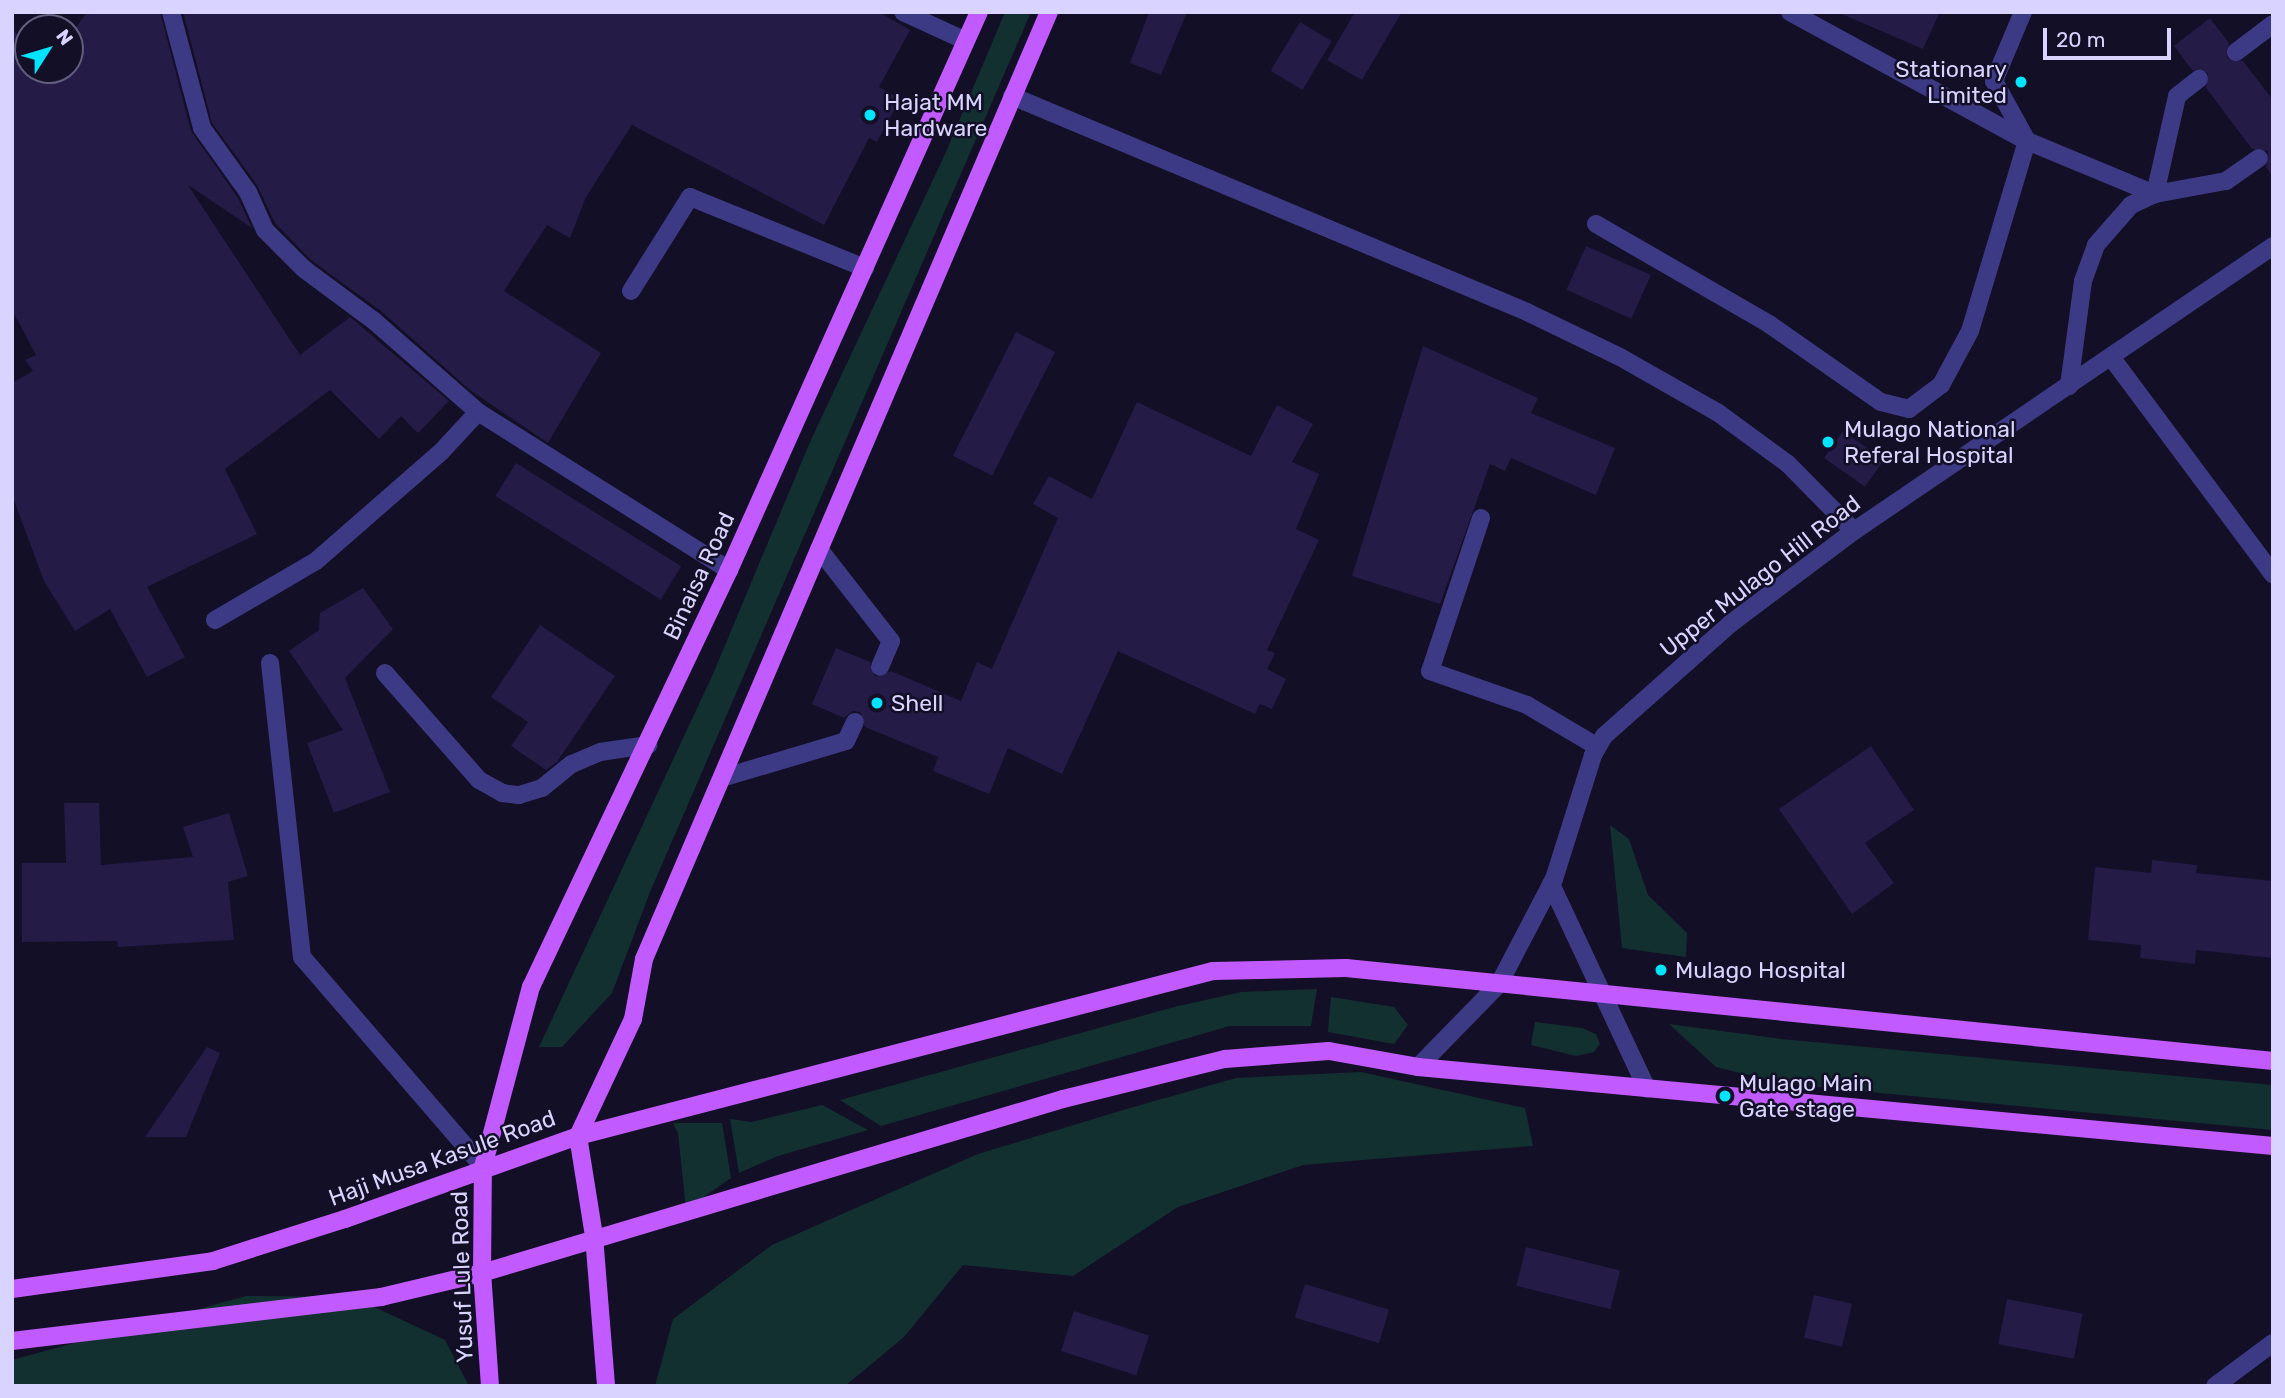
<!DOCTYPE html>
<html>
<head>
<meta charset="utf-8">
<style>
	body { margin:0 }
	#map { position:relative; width:2285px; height:1398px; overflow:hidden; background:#130f26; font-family:Rubik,sans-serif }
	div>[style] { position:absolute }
	.green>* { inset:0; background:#12302f }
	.building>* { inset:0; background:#241b47; transform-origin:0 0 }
	.lane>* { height:18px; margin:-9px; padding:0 9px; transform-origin:9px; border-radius:9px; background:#3d3a85 }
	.street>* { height:18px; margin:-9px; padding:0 9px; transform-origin:9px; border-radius:9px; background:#3d3a85 }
	.primary>* { height:18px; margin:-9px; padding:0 9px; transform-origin:9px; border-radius:9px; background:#c25bff }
	.dots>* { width:19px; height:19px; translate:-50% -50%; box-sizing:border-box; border:4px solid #130f26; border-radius:50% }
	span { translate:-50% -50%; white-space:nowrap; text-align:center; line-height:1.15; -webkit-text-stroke:5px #130f26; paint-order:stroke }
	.poi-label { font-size:23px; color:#d9d4ff }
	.right { translate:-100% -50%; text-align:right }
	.left { translate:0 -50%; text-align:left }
	.street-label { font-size:23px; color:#d9d4ff }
	.frame { position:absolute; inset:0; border:14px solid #d9d4ff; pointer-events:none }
	.north { position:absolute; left:14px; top:14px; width:70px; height:70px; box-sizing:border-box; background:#130f26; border:2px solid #625e7d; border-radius:50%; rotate:53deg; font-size:19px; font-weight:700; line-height:28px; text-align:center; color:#d9d4ff }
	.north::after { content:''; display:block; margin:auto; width:24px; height:32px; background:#00e5ff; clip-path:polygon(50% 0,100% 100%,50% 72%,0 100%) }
	.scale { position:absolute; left:2043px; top:28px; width:128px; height:32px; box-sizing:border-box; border:4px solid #d9d4ff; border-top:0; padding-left:9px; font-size:21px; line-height:24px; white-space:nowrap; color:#d9d4ff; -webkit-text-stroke:5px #130f26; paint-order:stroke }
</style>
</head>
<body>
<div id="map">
	<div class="green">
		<i style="clip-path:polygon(1005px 12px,1031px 12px,650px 892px,612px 993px,562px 1047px,539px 1047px,713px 674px,810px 442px,946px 152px)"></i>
		<i style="clip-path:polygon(1610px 825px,1629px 839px,1648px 895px,1687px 933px,1686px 957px,1622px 948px)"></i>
		<i style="clip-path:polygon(1317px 989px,1311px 1026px,1230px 1026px,881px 1126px,840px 1100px,1174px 1007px,1241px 992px)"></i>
		<i style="clip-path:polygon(1331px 997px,1394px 1007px,1408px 1025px,1394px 1044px,1328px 1032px)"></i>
		<i style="clip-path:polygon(1535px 1022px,1582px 1028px,1596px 1034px,1600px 1044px,1594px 1052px,1576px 1056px,1531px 1045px)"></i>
		<i style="clip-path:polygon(1669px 1024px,1781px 1039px,2273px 1085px,2273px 1130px,1785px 1084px,1716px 1067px)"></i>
		<i style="clip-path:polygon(1361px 1072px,1525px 1108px,1533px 1146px,1303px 1165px,1178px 1207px,1073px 1276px,963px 1265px,904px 1337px,845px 1386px,655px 1386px,673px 1319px,772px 1245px,978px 1154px,1130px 1108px,1236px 1078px)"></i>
		<i style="clip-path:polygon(822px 1105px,868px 1130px,778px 1156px,739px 1173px,730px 1119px,752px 1122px)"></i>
		<i style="clip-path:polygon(673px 1123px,722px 1123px,731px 1178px,686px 1209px,678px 1133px)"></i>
		<i style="clip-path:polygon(246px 1296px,353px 1297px,445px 1340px,469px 1386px,12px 1386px,12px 1360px)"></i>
	</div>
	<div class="building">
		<i style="clip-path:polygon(87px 12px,160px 12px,191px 131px,238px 198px,252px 228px,188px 185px,300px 355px,350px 317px,449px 401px,418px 433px,401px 416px,379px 439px,330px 390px,225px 469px,257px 534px,147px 587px,185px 657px,147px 677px,110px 609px,75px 631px,44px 581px,12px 495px,12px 383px,33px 371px,25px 360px,36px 355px,12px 310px,12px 30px,25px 40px,28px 33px,28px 70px,70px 70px,70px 36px)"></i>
		<i style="clip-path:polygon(183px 12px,879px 12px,910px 30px,879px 87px,900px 99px,877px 142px,869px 138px,824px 225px,632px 125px,586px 197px,570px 238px,547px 225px,504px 291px,601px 353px,548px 443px,470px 390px,381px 311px,311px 260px,275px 223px,257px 185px,212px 123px)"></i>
		<i style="clip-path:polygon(1149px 12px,1187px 12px,1161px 75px,1130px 63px)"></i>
		<i style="clip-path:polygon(1355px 12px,1402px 12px,1362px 80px,1327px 60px)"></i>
		<i style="clip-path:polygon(1837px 12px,1940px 12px,1923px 49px)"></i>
		<i style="clip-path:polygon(35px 17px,54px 28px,30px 28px)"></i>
		<i style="clip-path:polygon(2210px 18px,2229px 43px,2227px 58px,2243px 61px,2273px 100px,2273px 177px,2266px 167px,2268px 151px,2252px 149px,2206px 88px,2208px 73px,2192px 70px,2174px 46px)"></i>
		<i style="left:1300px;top:22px;width:37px;height:57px;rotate:31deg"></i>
		<i style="left:1586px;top:246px;width:71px;height:48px;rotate:24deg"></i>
		<i style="left:1016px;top:332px;width:44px;height:139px;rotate:27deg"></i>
		<i style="clip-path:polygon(1423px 346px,1538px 398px,1531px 413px,1615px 448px,1596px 495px,1511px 458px,1505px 471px,1490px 464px,1440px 604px,1352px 576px)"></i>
		<i style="clip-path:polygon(1137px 402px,1251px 456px,1277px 405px,1313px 424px,1292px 462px,1319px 474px,1296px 529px,1319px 540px,1267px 650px,1275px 653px,1267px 669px,1286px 679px,1272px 709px,1260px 704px,1255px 714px,1118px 651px,1062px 774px,1008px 748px,989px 794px,933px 771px,938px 757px,865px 727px,860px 712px,853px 711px,844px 718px,812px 704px,836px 648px,870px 662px,875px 677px,891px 671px,961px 701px,977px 662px,992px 669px,1058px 518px,1033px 504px,1049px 476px,1092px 499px)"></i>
		<i style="left:1843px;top:431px;width:50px;height:33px;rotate:35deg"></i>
		<i style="left:516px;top:463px;width:195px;height:39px;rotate:32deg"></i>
		<i style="clip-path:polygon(363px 588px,393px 629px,345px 678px,390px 792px,334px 813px,307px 743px,343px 730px,289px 651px,319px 630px,320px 613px)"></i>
		<i style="clip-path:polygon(540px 625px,615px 676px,557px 762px,546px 770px,511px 746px,528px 722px,491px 697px)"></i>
		<i style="clip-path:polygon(1871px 746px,1914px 810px,1865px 843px,1894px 883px,1852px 914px,1779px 809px)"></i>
		<i style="clip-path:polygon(64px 803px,99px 803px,101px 865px,193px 857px,183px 827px,229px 813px,248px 876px,228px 882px,234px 940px,118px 947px,117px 941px,22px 942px,22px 863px,66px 863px)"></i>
		<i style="clip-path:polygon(2152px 860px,2197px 865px,2196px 873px,2273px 881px,2273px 958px,2196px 950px,2195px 964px,2140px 958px,2141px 945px,2088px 940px,2095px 867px,2151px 873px)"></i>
		<i style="clip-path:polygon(207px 1047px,220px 1053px,186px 1137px,145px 1137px)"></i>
		<i style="left:1526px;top:1247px;width:97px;height:40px;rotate:14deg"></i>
		<i style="left:1305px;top:1284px;width:88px;height:35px;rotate:17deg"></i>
		<i style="left:1814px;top:1295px;width:39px;height:44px;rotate:13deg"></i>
		<i style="left:2007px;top:1299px;width:77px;height:46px;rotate:11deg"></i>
		<i style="left:1074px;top:1311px;width:79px;height:42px;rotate:18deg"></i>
	</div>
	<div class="lane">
		<i style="left:171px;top:12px;width:120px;rotate:75deg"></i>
		<i style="left:202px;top:128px;width:79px;rotate:54.3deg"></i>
		<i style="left:248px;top:192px;width:42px;rotate:65.9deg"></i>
		<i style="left:265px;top:230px;width:55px;rotate:45deg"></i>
		<i style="left:304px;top:269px;width:86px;rotate:36.5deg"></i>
		<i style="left:373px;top:320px;width:140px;rotate:41.2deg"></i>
		<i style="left:478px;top:412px;width:297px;rotate:32.2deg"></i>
		<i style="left:1790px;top:12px;width:270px;rotate:28.6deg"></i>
		<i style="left:2027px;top:141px;width:139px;rotate:22.5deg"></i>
		<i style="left:2155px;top:194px;width:100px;rotate:-77.3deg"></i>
		<i style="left:2177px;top:96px;width:28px;rotate:-38deg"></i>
		<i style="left:2236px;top:52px;width:46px;rotate:-37.1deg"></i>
		<i style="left:1596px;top:224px;width:200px;rotate:30deg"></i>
		<i style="left:1769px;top:324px;width:136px;rotate:34.9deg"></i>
		<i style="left:1881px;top:402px;width:29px;rotate:14deg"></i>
		<i style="left:1909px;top:409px;width:40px;rotate:-37deg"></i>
		<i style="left:1941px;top:385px;width:61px;rotate:-61.8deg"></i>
		<i style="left:1970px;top:331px;width:198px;rotate:-73.3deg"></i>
		<i style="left:2027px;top:141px;width:68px;rotate:-118.8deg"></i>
		<i style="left:1994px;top:81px;width:75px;rotate:-67.2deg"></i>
		<i style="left:631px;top:291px;width:111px;rotate:-57.9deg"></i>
		<i style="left:690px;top:197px;width:189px;rotate:22.1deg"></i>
		<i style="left:2111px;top:357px;width:271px;rotate:53.3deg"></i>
		<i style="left:2069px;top:386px;width:106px;rotate:-82.4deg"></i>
		<i style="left:2083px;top:281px;width:38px;rotate:-70deg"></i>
		<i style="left:2096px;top:245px;width:53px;rotate:-48.8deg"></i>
		<i style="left:2131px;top:205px;width:26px;rotate:-25deg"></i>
		<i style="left:2155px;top:194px;width:72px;rotate:-10.4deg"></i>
		<i style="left:2226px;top:181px;width:40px;rotate:-34.9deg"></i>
		<i style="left:1481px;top:518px;width:161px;rotate:108.4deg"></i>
		<i style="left:1430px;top:671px;width:103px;rotate:19.3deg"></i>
		<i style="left:1527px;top:705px;width:80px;rotate:30.7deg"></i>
		<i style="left:819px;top:549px;width:117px;rotate:52deg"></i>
		<i style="left:891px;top:641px;width:28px;rotate:113deg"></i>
		<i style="left:215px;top:620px;width:117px;rotate:-30.3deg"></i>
		<i style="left:316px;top:561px;width:166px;rotate:-41.1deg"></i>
		<i style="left:441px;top:452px;width:54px;rotate:-47.2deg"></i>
		<i style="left:270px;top:663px;width:296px;rotate:83.8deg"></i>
		<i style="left:302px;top:957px;width:277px;rotate:49.2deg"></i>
		<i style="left:385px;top:673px;width:142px;rotate:48.7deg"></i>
		<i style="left:479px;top:780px;width:26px;rotate:29deg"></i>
		<i style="left:502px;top:793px;width:17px;rotate:7deg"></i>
		<i style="left:519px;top:795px;width:24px;rotate:-17deg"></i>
		<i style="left:542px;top:788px;width:38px;rotate:-39deg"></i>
		<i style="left:572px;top:764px;width:30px;rotate:-23deg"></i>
		<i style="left:600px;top:752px;width:49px;rotate:-8.3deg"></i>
		<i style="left:722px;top:778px;width:129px;rotate:-16.6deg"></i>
		<i style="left:846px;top:741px;width:21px;rotate:-65deg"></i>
		<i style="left:2215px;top:1386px;width:72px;rotate:-36.6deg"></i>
	</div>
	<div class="street">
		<i style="left:903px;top:12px;width:69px;rotate:24.7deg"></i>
		<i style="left:1012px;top:96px;width:558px;rotate:22.75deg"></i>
		<i style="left:1527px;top:312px;width:103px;rotate:25.8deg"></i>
		<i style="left:1620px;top:357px;width:112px;rotate:29.6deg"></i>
		<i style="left:1717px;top:412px;width:88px;rotate:36.2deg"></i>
		<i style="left:1788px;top:464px;width:94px;rotate:45.4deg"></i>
		<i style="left:1551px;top:884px;width:226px;rotate:64.9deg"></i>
		<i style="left:1418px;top:1067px;width:116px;rotate:-45.7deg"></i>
		<i style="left:1499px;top:984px;width:119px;rotate:-62.4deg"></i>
		<i style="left:1554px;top:879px;width:130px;rotate:-72.5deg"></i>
		<i style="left:1593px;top:755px;width:22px;rotate:-60deg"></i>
		<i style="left:1604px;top:736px;width:169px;rotate:-41.6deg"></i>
		<i style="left:1730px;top:624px;width:155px;rotate:-36.9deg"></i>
		<i style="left:1854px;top:531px;width:507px;rotate:-34.22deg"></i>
	</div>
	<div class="primary">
		<i style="left:578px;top:1136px;width:129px;rotate:-64.8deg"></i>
		<i style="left:633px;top:1019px;width:61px;rotate:-79.6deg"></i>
		<i style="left:644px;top:959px;width:1030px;rotate:-66.85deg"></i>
		<i style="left:578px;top:1136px;width:101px;rotate:80.9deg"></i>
		<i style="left:594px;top:1236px;width:150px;rotate:85.4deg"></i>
		<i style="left:12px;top:1289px;width:203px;rotate:-7.9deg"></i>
		<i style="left:213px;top:1261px;width:139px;rotate:-17.7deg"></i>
		<i style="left:345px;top:1219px;width:247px;rotate:-19.6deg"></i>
		<i style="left:578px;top:1136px;width:656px;rotate:-14.57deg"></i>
		<i style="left:1213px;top:971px;width:133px;rotate:-1.3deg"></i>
		<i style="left:1346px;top:968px;width:932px;rotate:5.73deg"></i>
		<i style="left:12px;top:1341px;width:372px;rotate:-6.8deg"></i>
		<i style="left:381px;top:1297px;width:104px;rotate:-13.4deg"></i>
		<i style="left:482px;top:1273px;width:606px;rotate:-16.67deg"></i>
		<i style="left:1063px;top:1099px;width:167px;rotate:-13.9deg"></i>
		<i style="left:1225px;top:1059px;width:104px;rotate:-4.4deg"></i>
		<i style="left:1329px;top:1051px;width:90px;rotate:10.2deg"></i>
		<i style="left:1418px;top:1067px;width:859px;rotate:5.28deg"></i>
		<i style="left:490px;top:1386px;width:113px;rotate:-94deg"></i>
		<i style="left:482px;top:1273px;width:106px;rotate:-89.5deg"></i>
		<i style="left:483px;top:1167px;width:186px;rotate:-75.1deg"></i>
		<i style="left:531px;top:987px;width:462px;rotate:-64.6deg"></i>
		<i style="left:729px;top:570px;width:611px;rotate:-65.87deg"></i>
	</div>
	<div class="dots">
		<i style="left:2021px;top:82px;background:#00e5ff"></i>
		<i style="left:870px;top:115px;background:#00e5ff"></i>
		<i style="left:1828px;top:442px;background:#00e5ff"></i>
		<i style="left:877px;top:703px;background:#00e5ff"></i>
		<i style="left:1661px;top:970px;background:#00e5ff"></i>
		<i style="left:1725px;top:1096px;background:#00e5ff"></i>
	</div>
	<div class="poi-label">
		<span class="right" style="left:2007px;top:82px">Stationary<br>Limited</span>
		<span class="left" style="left:884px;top:115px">Hajat MM<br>Hardware</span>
		<span class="left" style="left:1844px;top:442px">Mulago National<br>Referal Hospital</span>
		<span class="left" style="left:891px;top:703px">Shell</span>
		<span class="left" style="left:1675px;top:970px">Mulago Hospital</span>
		<span class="left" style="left:1739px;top:1096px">Mulago Main<br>Gate stage</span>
	</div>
	<div class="street-label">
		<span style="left:699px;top:576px;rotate:-65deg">Binaisa Road</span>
		<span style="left:1760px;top:576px;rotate:-38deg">Upper Mulago Hill Road</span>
		<span style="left:442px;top:1158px;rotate:-20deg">Haji Musa Kasule Road</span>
		<span style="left:462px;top:1277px;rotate:-92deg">Yusuf Lule Road</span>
	</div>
	<div class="frame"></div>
	<div class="north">N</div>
	<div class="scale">20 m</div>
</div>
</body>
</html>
